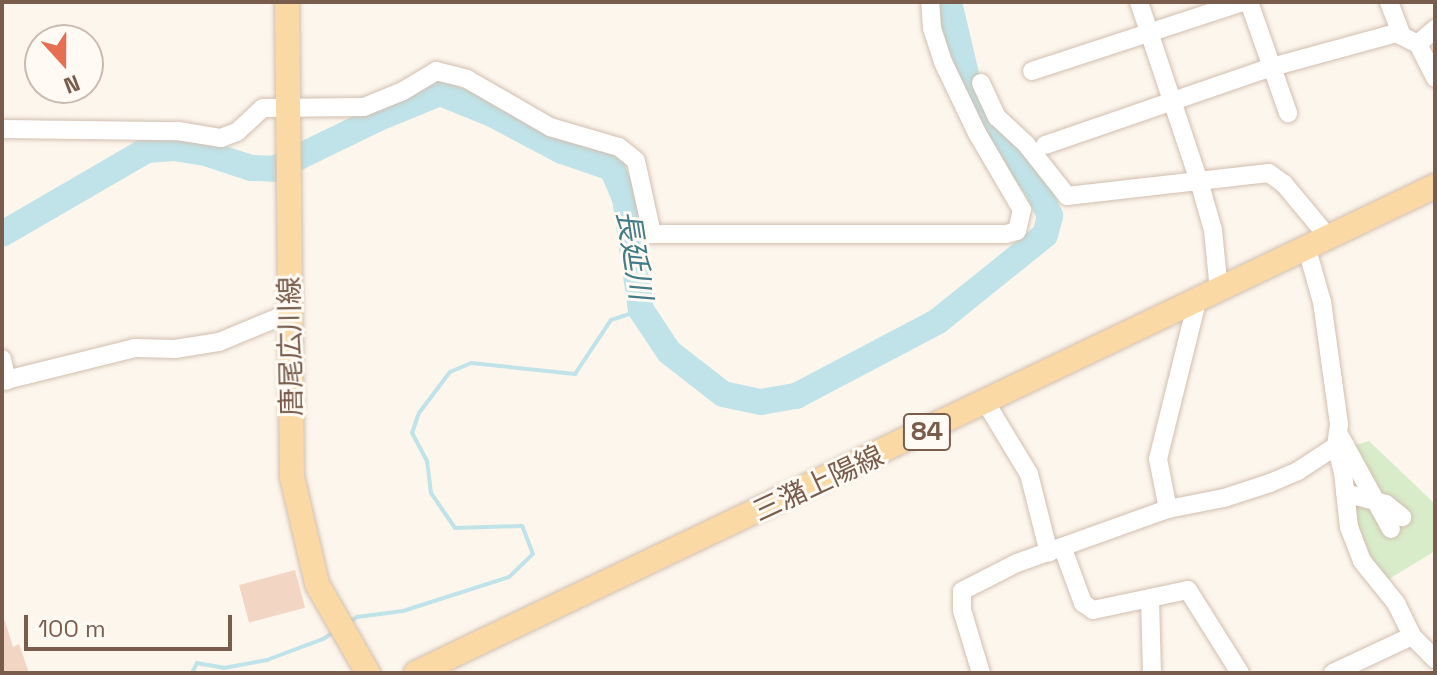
<!DOCTYPE html>
<html>
<head>
<meta charset="utf-8">
<style>
	body { margin:0 }
	#map { position:relative; width:1437px; height:675px; overflow:hidden; background:#fdf6ec; font-family:"Space Grotesk","Noto Sans JP",sans-serif }
	div>[style] { position:absolute }
	.green>* { inset:0; background:#d8ecc9 }
	.stream>* { height:4px; margin:-2px; padding:0 2px; transform-origin:2px; border-radius:2px; background:#bfe3e8 }
	.river>* { height:26px; margin:-13px; padding:0 13px; transform-origin:13px; border-radius:13px; background:#bfe3e8 }
	.building>* { inset:0; background:#f3d5c3; transform-origin:0 0 }
	.roads { filter:drop-shadow(0 0 2px #d1beb0) drop-shadow(0 0 2px #d1beb0) }
	.minor>* { height:18px; margin:-9px; padding:0 9px; transform-origin:9px; border-radius:9px; background:#fff }
	.major>* { height:24px; margin:-12px; padding:0 12px; transform-origin:12px; border-radius:12px; background:#fbd9a5 }
	span { translate:-50% -50%; white-space:nowrap; text-align:center; line-height:1.15; -webkit-text-stroke:6px #fffaf3; paint-order:stroke }
	.shield-label span { padding:2px 6px; background:#fffaf3; border:2px solid; border-radius:6px; -webkit-text-stroke-width:0 }
	.shield-label { font-size:26px; color:#7a5c4d; font-weight:700 }
	.street-label { font-size:28px; color:#7a5c4d }
	.water-label { font-size:30px; color:#437c86; font-style:italic }
	.frame { position:absolute; inset:0; border:4px solid #7a5c4d; pointer-events:none }
	.north { position:absolute; left:24px; top:24px; width:80px; height:80px; box-sizing:border-box; background:#fffaf3; border:2px solid #cabbb1; border-radius:50%; rotate:159deg; font-size:22px; font-weight:700; line-height:32px; text-align:center; color:#7a5c4d }
	.north::after { content:''; display:block; margin:auto; width:28px; height:36px; background:#e76f51; clip-path:polygon(50% 0,100% 100%,50% 72%,0 100%) }
	.scale { position:absolute; left:24px; top:615px; width:208px; height:36px; box-sizing:border-box; border:4px solid #7a5c4d; border-top:0; padding-left:10px; font-size:24px; line-height:28px; white-space:nowrap; color:#7a5c4d; -webkit-text-stroke:6px #fffaf3; paint-order:stroke }
</style>
</head>
<body>
<div id="map">
	<div class="green">
		<i style="clip-path:polygon(1369px 441px,1435px 504px,1435px 551px,1384px 582px,1364px 552px,1340px 450px)"></i>
	</div>
	<div class="stream">
		<i style="left:350px;top:622px;width:9px;rotate:-36deg"></i>
		<i style="left:357px;top:617px;width:46px;rotate:-7.4deg"></i>
		<i style="left:403px;top:611px;width:111px;rotate:-17.8deg"></i>
		<i style="left:509px;top:577px;width:33px;rotate:-44deg"></i>
		<i style="left:533px;top:554px;width:30px;rotate:-111deg"></i>
		<i style="left:522px;top:526px;width:67px;rotate:178.3deg"></i>
		<i style="left:455px;top:528px;width:42px;rotate:-124.4deg"></i>
		<i style="left:431px;top:493px;width:32px;rotate:-97deg"></i>
		<i style="left:427px;top:461px;width:32px;rotate:-118deg"></i>
		<i style="left:412px;top:433px;width:21px;rotate:-71deg"></i>
		<i style="left:419px;top:413px;width:51px;rotate:-52.9deg"></i>
		<i style="left:450px;top:372px;width:23px;rotate:-23deg"></i>
		<i style="left:471px;top:363px;width:105px;rotate:6deg"></i>
		<i style="left:575px;top:374px;width:65px;rotate:-56.3deg"></i>
		<i style="left:611px;top:320px;width:32px;rotate:-18deg"></i>
		<i style="left:192px;top:673px;width:11px;rotate:-63deg"></i>
		<i style="left:197px;top:663px;width:27px;rotate:10deg"></i>
		<i style="left:224px;top:668px;width:44px;rotate:-10.5deg"></i>
		<i style="left:267px;top:660px;width:60px;rotate:-20.6deg"></i>
		<i style="left:323px;top:639px;width:15px;rotate:-32deg"></i>
	</div>
	<div class="river">
		<i style="left:2px;top:234px;width:168px;rotate:-30.1deg"></i>
		<i style="left:147px;top:150px;width:27px;rotate:-4deg"></i>
		<i style="left:174px;top:148px;width:31px;rotate:9deg"></i>
		<i style="left:205px;top:153px;width:48px;rotate:18.1deg"></i>
		<i style="left:251px;top:168px;width:23px;rotate:2deg"></i>
		<i style="left:274px;top:169px;width:117px;rotate:-25.9deg"></i>
		<i style="left:379px;top:118px;width:66px;rotate:-22.3deg"></i>
		<i style="left:440px;top:93px;width:56px;rotate:22deg"></i>
		<i style="left:492px;top:114px;width:79px;rotate:27.9deg"></i>
		<i style="left:562px;top:151px;width:53px;rotate:18.8deg"></i>
		<i style="left:612px;top:168px;width:33px;rotate:67deg"></i>
		<i style="left:625px;top:198px;width:113px;rotate:81.9deg"></i>
		<i style="left:641px;top:310px;width:50px;rotate:56.3deg"></i>
		<i style="left:669px;top:352px;width:68px;rotate:37.9deg"></i>
		<i style="left:723px;top:394px;width:39px;rotate:12deg"></i>
		<i style="left:761px;top:402px;width:36px;rotate:-10deg"></i>
		<i style="left:796px;top:396px;width:161px;rotate:-27.8deg"></i>
		<i style="left:938px;top:321px;width:137px;rotate:-38.8deg"></i>
		<i style="left:1045px;top:235px;width:20px;rotate:-75deg"></i>
		<i style="left:1050px;top:216px;width:26px;rotate:-115deg"></i>
		<i style="left:1039px;top:192px;width:122px;rotate:-124.3deg"></i>
		<i style="left:970px;top:91px;width:91px;rotate:-103.3deg"></i>
	</div>
	<div class="building">
		<i style="left:295px;top:570px;width:39px;height:58px;rotate:75deg"></i>
		<i style="clip-path:polygon(2px 621px,5px 621px,13px 647px,19px 644px,29px 673px,2px 673px)"></i>
	</div>
	<div class="roads">
		<div class="minor">
			<i style="left:1139px;top:2px;width:189px;rotate:71.5deg"></i>
			<i style="left:1199px;top:181px;width:51px;rotate:74.1deg"></i>
			<i style="left:1213px;top:230px;width:61px;rotate:84.4deg"></i>
			<i style="left:1249px;top:2px;width:118px;rotate:70.6deg"></i>
			<i style="left:1389px;top:2px;width:36px;rotate:69deg"></i>
			<i style="left:1435px;top:29px;width:23px;rotate:139deg"></i>
			<i style="left:1418px;top:44px;width:38px;rotate:63deg"></i>
			<i style="left:1032px;top:71px;width:222px;rotate:-18.1deg"></i>
			<i style="left:981px;top:83px;width:38px;rotate:65deg"></i>
			<i style="left:997px;top:117px;width:40px;rotate:43deg"></i>
			<i style="left:1026px;top:144px;width:66px;rotate:51.7deg"></i>
			<i style="left:1067px;top:196px;width:203px;rotate:-6.5deg"></i>
			<i style="left:1269px;top:173px;width:19px;rotate:36deg"></i>
			<i style="left:1284px;top:184px;width:70px;rotate:50.2deg"></i>
			<i style="left:2px;top:129px;width:176px;rotate:0.7deg"></i>
			<i style="left:178px;top:131px;width:44px;rotate:9.2deg"></i>
			<i style="left:221px;top:138px;width:17px;rotate:-21deg"></i>
			<i style="left:237px;top:132px;width:35px;rotate:-43deg"></i>
			<i style="left:263px;top:108px;width:101px;rotate:-0.6deg"></i>
			<i style="left:364px;top:107px;width:42px;rotate:-22.3deg"></i>
			<i style="left:403px;top:91px;width:39px;rotate:-31deg"></i>
			<i style="left:436px;top:71px;width:32px;rotate:14deg"></i>
			<i style="left:467px;top:79px;width:96px;rotate:30deg"></i>
			<i style="left:550px;top:127px;width:72px;rotate:16.2deg"></i>
			<i style="left:619px;top:147px;width:22px;rotate:39deg"></i>
			<i style="left:636px;top:161px;width:75px;rotate:77.6deg"></i>
			<i style="left:652px;top:234px;width:354px"></i>
			<i style="left:1006px;top:234px;width:11px;rotate:-15deg"></i>
			<i style="left:1017px;top:231px;width:22px;rotate:-77deg"></i>
			<i style="left:1022px;top:210px;width:89px;rotate:-120.3deg"></i>
			<i style="left:977px;top:133px;width:79px;rotate:-115.6deg"></i>
			<i style="left:943px;top:62px;width:36px;rotate:-108deg"></i>
			<i style="left:932px;top:28px;width:26px;rotate:-94deg"></i>
			<i style="left:1045px;top:145px;width:240px;rotate:-19deg"></i>
			<i style="left:1272px;top:67px;width:129px;rotate:-15.3deg"></i>
			<i style="left:1396px;top:33px;width:25px;rotate:27deg"></i>
			<i style="left:2px;top:359px;width:22px;rotate:77deg"></i>
			<i style="left:2px;top:381px;width:137px;rotate:-13.9deg"></i>
			<i style="left:135px;top:348px;width:40px;rotate:1.4deg"></i>
			<i style="left:175px;top:349px;width:45px;rotate:-9deg"></i>
			<i style="left:219px;top:342px;width:76px;rotate:-22.5deg"></i>
			<i style="left:986px;top:403px;width:83px;rotate:58.8deg"></i>
			<i style="left:1029px;top:474px;width:81px;rotate:75.8deg"></i>
			<i style="left:1340px;top:436px;width:106px;rotate:61.3deg"></i>
			<i style="left:1336px;top:446px;width:27px;rotate:75deg"></i>
			<i style="left:1343px;top:472px;width:55px;rotate:83.8deg"></i>
			<i style="left:1349px;top:527px;width:36px;rotate:69deg"></i>
			<i style="left:1362px;top:561px;width:54px;rotate:51deg"></i>
			<i style="left:1396px;top:603px;width:37px;rotate:64deg"></i>
			<i style="left:1412px;top:636px;width:33px;rotate:45deg"></i>
			<i style="left:1345px;top:493px;width:42px;rotate:15deg"></i>
			<i style="left:1386px;top:504px;width:21px;rotate:39deg"></i>
			<i style="left:1168px;top:509px;width:51px;rotate:-101.3deg"></i>
			<i style="left:1158px;top:459px;width:163px;rotate:-76.1deg"></i>
			<i style="left:1063px;top:549px;width:58px;rotate:69.7deg"></i>
			<i style="left:1083px;top:603px;width:12px;rotate:35deg"></i>
			<i style="left:1093px;top:610px;width:97px;rotate:-11.9deg"></i>
			<i style="left:1188px;top:590px;width:98px;rotate:57.9deg"></i>
			<i style="left:1150px;top:598px;width:75px;rotate:88.5deg"></i>
			<i style="left:981px;top:673px;width:66px;rotate:-106.8deg"></i>
			<i style="left:962px;top:610px;width:19px;rotate:-90deg"></i>
			<i style="left:962px;top:591px;width:62px;rotate:-27deg"></i>
			<i style="left:1017px;top:563px;width:160px;rotate:-19.7deg"></i>
			<i style="left:1168px;top:509px;width:57px;rotate:-11.1deg"></i>
			<i style="left:1224px;top:498px;width:48px;rotate:-18.1deg"></i>
			<i style="left:1270px;top:483px;width:30px;rotate:-23deg"></i>
			<i style="left:1298px;top:471px;width:45px;rotate:-33.3deg"></i>
			<i style="left:1336px;top:446px;width:22px;rotate:-82deg"></i>
			<i style="left:1339px;top:424px;width:123px;rotate:-97.9deg"></i>
			<i style="left:1322px;top:302px;width:55px;rotate:-105.8deg"></i>
			<i style="left:1333px;top:673px;width:87px;rotate:-25.1deg"></i>
		</div>
		<div class="major">
			<i style="left:287px;top:2px;width:475px;rotate:89.4deg"></i>
			<i style="left:292px;top:477px;width:110px;rotate:76.8deg"></i>
			<i style="left:317px;top:584px;width:103px;rotate:60.2deg"></i>
			<i style="left:416px;top:673px;width:1129px;rotate:-25.54deg"></i>
		</div>
	</div>
	<div class="shield-label">
		<span style="left:927px;top:432px">84</span>
	</div>
	<div class="street-label">
		<span style="left:290px;top:346px;rotate:-91deg">唐尾広川線</span>
		<span style="left:818px;top:483px;rotate:-25deg">三潴上陽線</span>
	</div>
	<div class="water-label">
		<span style="left:634px;top:255px;rotate:81deg">長延川</span>
	</div>
	<div class="frame"></div>
	<div class="north">N</div>
	<div class="scale">100 m</div>
</div>
</body>
</html>
